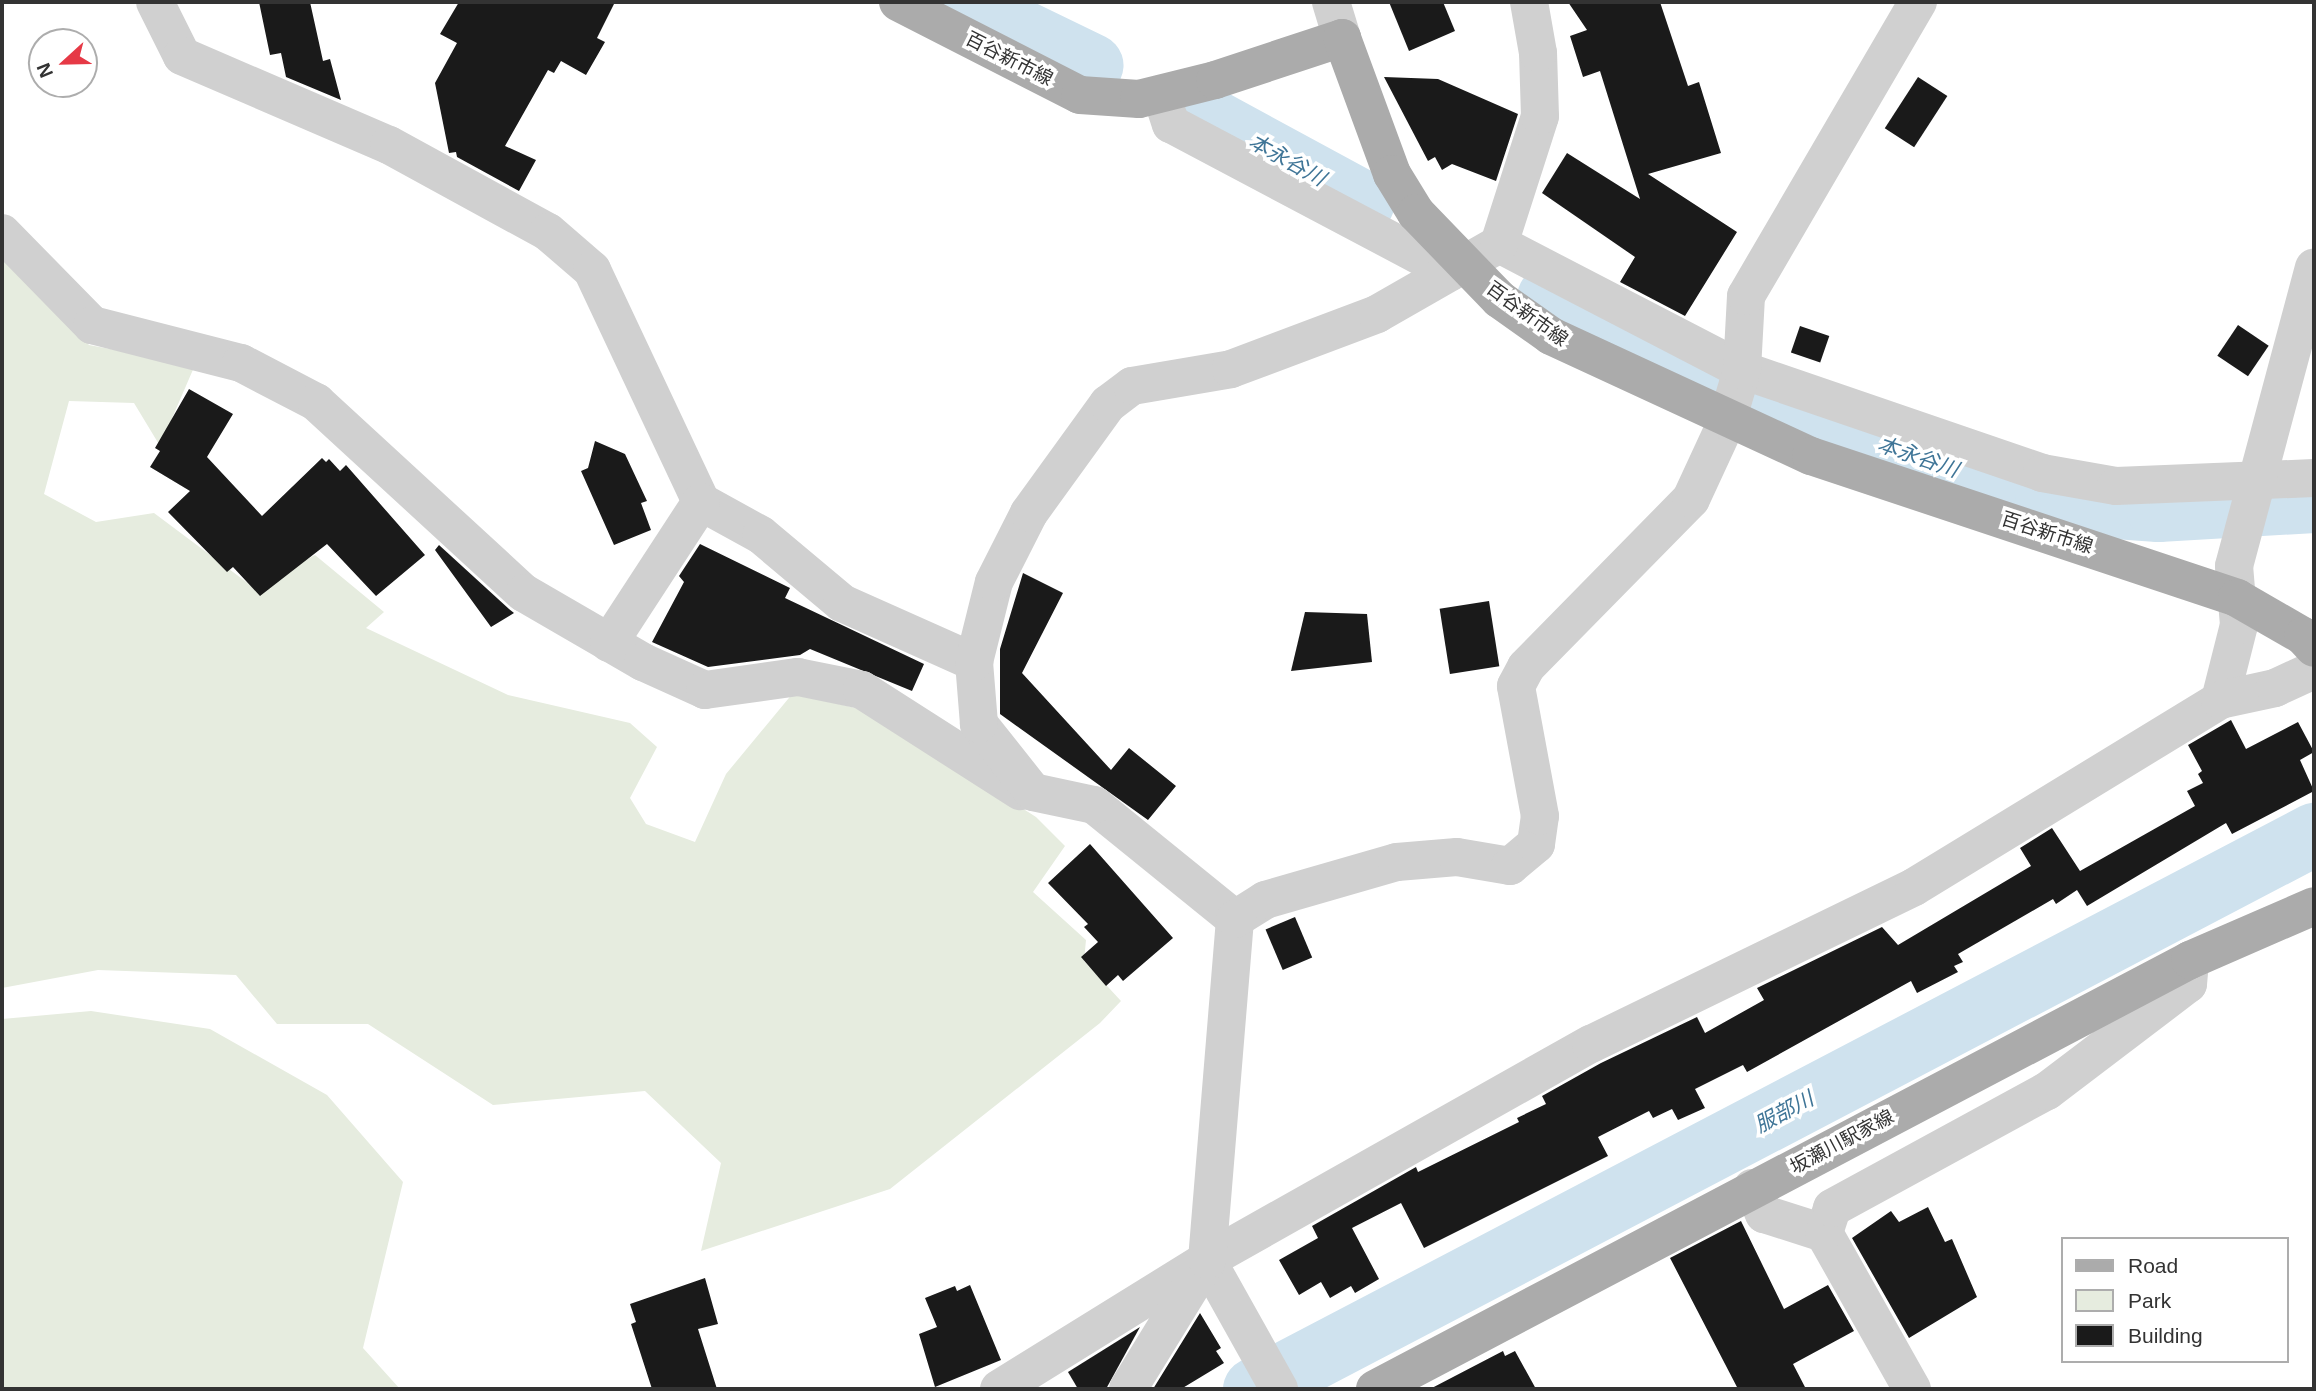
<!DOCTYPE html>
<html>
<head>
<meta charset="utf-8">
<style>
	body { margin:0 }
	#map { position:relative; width:2316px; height:1391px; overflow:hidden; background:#fff; font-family:Arial,"Noto Sans JP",sans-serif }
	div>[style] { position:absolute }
	.green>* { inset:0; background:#e6ecdf }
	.river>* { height:63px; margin:-31.5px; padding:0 31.5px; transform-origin:31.5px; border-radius:31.5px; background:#cfe2ee }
	.building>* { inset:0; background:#1a1a1a; transform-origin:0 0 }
	.minor>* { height:38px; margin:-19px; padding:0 19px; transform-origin:19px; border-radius:19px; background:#d0d0d0 }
	.major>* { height:38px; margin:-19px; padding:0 19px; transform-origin:19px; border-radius:19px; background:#ababab }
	span { translate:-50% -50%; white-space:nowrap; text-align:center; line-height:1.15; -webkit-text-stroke:7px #fff; paint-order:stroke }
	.street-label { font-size:19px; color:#333 }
	.water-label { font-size:21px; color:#3f7597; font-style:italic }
	.frame { position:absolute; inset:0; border:4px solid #333; pointer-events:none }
	.legend { position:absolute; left:2061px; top:1237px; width:228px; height:126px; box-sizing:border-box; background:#fff; border:2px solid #adadad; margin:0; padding:9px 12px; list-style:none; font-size:21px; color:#333 }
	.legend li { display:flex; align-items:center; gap:14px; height:35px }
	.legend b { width:35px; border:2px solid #adadad }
	.north { position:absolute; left:28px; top:28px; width:70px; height:70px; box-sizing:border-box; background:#fff; border:2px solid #adadad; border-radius:50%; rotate:248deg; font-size:19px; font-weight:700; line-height:28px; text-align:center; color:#333 }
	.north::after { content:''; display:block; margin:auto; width:24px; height:32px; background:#e63946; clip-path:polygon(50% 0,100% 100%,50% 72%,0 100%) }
</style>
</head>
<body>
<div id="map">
	<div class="green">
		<i style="clip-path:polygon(2px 241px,89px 345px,195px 365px,160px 446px,134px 403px,69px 401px,44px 494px,96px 522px,154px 513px,253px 587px,315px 555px,384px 612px,366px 628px,508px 695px,630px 723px,657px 747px,630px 798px,646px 824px,695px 842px,726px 774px,793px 693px,872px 712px,1036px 817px,1065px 846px,1033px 892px,1086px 940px,1084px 961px,1121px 1001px,1100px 1023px,890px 1189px,701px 1251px,721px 1163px,645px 1091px,493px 1105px,368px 1024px,277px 1024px,236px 975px,98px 970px,2px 988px)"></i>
		<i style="clip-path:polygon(91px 1011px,210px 1029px,327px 1095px,403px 1182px,363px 1348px,400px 1389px,2px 1389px,2px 1019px)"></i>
	</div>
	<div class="river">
		<i style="left:962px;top:2px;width:144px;rotate:25.9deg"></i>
		<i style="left:1210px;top:119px;width:174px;rotate:28.5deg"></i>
		<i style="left:1548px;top:297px;width:180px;rotate:28.1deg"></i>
		<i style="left:1707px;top:382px;width:360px;rotate:19.5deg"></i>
		<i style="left:2046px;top:502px;width:112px;rotate:4.1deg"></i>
		<i style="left:2158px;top:510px;width:156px;rotate:-3.3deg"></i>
		<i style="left:1254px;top:1389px;width:1197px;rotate:-27.64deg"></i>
	</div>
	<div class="building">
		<i style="clip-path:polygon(259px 2px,310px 2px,323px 61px,330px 59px,341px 100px,286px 77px,281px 53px,270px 55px)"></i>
		<i style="clip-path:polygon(459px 2px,615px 2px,597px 38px,605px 42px,586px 75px,561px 61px,554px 73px,548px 70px,505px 146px,536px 160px,519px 191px,457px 157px,456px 152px,449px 153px,435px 83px,457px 43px,440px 34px)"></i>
		<i style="clip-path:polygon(1389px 2px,1443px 2px,1455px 31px,1409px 51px)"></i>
		<i style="clip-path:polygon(1568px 2px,1660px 2px,1688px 86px,1699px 82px,1721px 153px,1648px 174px,1737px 232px,1685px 316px,1620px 282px,1635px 257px,1542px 193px,1567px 153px,1640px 199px,1600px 71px,1583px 77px,1570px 36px,1587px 30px)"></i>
		<i style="clip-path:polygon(1384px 77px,1438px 79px,1518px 114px,1496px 181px,1452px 164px,1442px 170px,1435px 157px,1428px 161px)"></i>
		<i style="left:1918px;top:77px;width:35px;height:61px;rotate:33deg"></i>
		<i style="left:2238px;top:325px;width:37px;height:37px;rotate:34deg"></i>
		<i style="left:1800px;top:326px;width:31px;height:28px;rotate:19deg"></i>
		<i style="clip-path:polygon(189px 389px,233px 414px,207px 457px,262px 516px,322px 458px,326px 462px,329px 459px,340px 471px,346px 465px,425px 555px,376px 596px,327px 544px,260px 596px,233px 567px,227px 572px,168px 512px,190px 491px,150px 467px,160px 451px,155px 448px)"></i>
		<i style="clip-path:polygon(595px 441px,625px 454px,647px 501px,641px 503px,651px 530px,614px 545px,581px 471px,588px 468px)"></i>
		<i style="clip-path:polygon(700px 544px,790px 588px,785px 598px,924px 664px,912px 691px,810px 649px,800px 655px,708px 667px,652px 642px,684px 582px,679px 576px)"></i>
		<i style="clip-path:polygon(439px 545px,509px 609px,514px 613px,491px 627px,435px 550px)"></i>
		<i style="clip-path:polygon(1023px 573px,1063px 593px,1022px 673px,1111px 770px,1129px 748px,1176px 786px,1148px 820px,1000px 714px,1000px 649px)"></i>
		<i style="left:1489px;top:601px;width:66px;height:50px;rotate:81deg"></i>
		<i style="clip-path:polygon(1305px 612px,1367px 614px,1372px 662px,1291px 671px)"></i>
		<i style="clip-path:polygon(2231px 720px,2246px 749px,2298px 722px,2314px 752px,2300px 760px,2314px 791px,2232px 834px,2226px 823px,2087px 906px,2077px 890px,2056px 904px,2053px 899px,1958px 954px,1963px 962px,1954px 966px,1958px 972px,1917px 993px,1911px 981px,1747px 1072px,1743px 1065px,1695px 1089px,1705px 1108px,1678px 1120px,1672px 1109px,1653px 1118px,1649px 1111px,1598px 1137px,1608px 1156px,1424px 1248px,1401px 1203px,1352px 1228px,1379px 1279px,1355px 1293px,1351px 1286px,1330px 1298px,1321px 1282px,1299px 1295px,1279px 1260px,1318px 1238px,1312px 1226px,1416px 1167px,1418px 1172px,1519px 1122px,1517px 1118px,1546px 1104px,1542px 1096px,1601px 1063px,1697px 1017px,1705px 1033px,1764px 1000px,1757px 988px,1882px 927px,1898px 945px,2031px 866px,2020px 848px,2052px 828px,2080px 871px,2195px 806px,2187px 791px,2203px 783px,2198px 774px,2202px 771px,2188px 745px)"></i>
		<i style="clip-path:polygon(1090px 844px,1173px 938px,1123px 981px,1118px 975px,1106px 986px,1081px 957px,1098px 942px,1084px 927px,1088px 924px,1048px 883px)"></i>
		<i style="left:1295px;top:917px;width:44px;height:32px;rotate:67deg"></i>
		<i style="clip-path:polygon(1928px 1207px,1945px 1242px,1952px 1239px,1977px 1297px,1909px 1338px,1852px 1238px,1891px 1211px,1899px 1222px)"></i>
		<i style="clip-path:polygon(1741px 1221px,1784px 1309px,1828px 1285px,1854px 1331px,1793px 1364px,1806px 1389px,1738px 1389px,1670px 1258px)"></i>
		<i style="clip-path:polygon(705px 1278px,718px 1324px,698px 1329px,717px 1389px,652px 1389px,631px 1324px,636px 1322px,630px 1304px)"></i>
		<i style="clip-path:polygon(970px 1285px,1001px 1360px,935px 1387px,919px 1334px,937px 1327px,925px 1298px,955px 1286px,957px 1291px)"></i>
		<i style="clip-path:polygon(1200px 1313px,1221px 1348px,1216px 1351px,1224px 1363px,1181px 1389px,1153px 1389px)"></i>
		<i style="clip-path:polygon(1140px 1327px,1106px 1389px,1078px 1389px,1068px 1372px)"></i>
		<i style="clip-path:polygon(1503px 1351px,1505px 1356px,1515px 1351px,1536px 1389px,1430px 1389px)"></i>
	</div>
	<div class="minor">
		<i style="left:155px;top:2px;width:60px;rotate:63.4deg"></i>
		<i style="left:182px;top:56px;width:225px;rotate:23.3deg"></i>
		<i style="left:389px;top:145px;width:181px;rotate:28.7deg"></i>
		<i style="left:548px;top:232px;width:58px;rotate:40.8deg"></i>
		<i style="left:592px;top:270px;width:256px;rotate:64.8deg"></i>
		<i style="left:701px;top:502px;width:68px;rotate:28.8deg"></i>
		<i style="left:761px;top:535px;width:106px;rotate:40deg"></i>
		<i style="left:842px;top:603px;width:145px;rotate:24.1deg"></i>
		<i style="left:1331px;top:2px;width:38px;rotate:73deg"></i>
		<i style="left:1161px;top:94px;width:32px;rotate:72deg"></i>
		<i style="left:1171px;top:124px;width:316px;rotate:27.9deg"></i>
		<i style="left:2px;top:233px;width:129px;rotate:45.6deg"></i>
		<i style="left:92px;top:325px;width:154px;rotate:14.3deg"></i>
		<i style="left:241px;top:363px;width:85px;rotate:27.5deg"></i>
		<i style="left:316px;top:402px;width:282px;rotate:42.6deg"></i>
		<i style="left:524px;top:593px;width:138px;rotate:30.1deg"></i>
		<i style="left:643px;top:662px;width:68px;rotate:24.3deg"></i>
		<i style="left:705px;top:690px;width:94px;rotate:-8deg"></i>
		<i style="left:798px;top:677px;width:65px;rotate:11.5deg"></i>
		<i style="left:862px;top:690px;width:188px;rotate:32.6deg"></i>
		<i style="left:1499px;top:244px;width:274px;rotate:27.4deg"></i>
		<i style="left:1742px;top:370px;width:317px;rotate:18.9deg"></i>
		<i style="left:2042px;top:473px;width:75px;rotate:10deg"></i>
		<i style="left:2116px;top:486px;width:198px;rotate:-2.3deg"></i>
		<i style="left:609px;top:643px;width:168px;rotate:-56.9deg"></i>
		<i style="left:2220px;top:700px;width:77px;rotate:-75.8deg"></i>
		<i style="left:2239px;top:625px;width:59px;rotate:-94.8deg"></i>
		<i style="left:2234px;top:566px;width:309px;rotate:-75deg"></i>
		<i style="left:1235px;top:919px;width:181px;rotate:-141deg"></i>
		<i style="left:1094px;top:805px;width:62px;rotate:-168deg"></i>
		<i style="left:1033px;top:792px;width:87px;rotate:-128.5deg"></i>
		<i style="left:979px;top:724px;width:62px;rotate:-94.6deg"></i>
		<i style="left:974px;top:662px;width:82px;rotate:-76deg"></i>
		<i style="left:994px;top:582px;width:77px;rotate:-63.1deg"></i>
		<i style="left:1029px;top:513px;width:135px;rotate:-54.1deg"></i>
		<i style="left:1108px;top:404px;width:30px;rotate:-37deg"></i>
		<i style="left:1132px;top:386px;width:100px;rotate:-9.7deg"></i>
		<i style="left:1231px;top:369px;width:156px;rotate:-20.6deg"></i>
		<i style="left:1377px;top:314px;width:141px;rotate:-29.8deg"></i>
		<i style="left:1499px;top:244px;width:134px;rotate:-72.2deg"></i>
		<i style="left:1540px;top:116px;width:63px;rotate:-91.8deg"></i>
		<i style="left:1538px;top:53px;width:52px;rotate:-100deg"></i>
		<i style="left:1752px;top:1188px;width:29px;rotate:65deg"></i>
		<i style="left:1764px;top:1214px;width:63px;rotate:17.6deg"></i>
		<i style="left:1207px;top:1260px;width:148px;rotate:60.8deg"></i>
		<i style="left:999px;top:1389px;width:245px;rotate:-31.8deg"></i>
		<i style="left:1207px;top:1260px;width:441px;rotate:-29.4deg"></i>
		<i style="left:1591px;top:1044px;width:359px;rotate:-25.9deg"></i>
		<i style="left:1914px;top:887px;width:359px;rotate:-31.4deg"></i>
		<i style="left:2220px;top:700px;width:56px;rotate:-12.3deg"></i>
		<i style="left:2275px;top:688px;width:43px;rotate:-24.8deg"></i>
		<i style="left:1128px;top:1389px;width:151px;rotate:-58.5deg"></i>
		<i style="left:1207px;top:1260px;width:342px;rotate:-85.3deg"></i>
		<i style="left:1235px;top:919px;width:36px;rotate:-32deg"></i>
		<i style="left:1265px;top:900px;width:137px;rotate:-16.1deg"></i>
		<i style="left:1397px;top:862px;width:60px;rotate:-4.8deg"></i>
		<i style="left:1457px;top:857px;width:54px;rotate:9.6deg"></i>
		<i style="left:1510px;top:866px;width:34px;rotate:-40deg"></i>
		<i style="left:1536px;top:844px;width:28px;rotate:-82deg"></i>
		<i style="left:1540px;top:816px;width:132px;rotate:-100.5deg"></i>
		<i style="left:1516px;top:686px;width:21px;rotate:-62deg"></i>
		<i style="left:1526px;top:667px;width:235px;rotate:-45.5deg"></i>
		<i style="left:1691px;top:499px;width:86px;rotate:-65.2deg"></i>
		<i style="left:1727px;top:421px;width:53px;rotate:-73.6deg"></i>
		<i style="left:1742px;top:370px;width:74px;rotate:-86.9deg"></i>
		<i style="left:1746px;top:296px;width:341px;rotate:-59.7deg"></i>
		<i style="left:1912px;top:1389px;width:179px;rotate:-119.4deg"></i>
		<i style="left:1824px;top:1233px;width:26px;rotate:-72deg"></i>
		<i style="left:1832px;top:1208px;width:245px;rotate:-28.6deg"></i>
		<i style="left:2047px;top:1091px;width:177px;rotate:-37.2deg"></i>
		<i style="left:2188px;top:984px;width:24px;rotate:-85deg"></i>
	</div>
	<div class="major">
		<i style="left:898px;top:2px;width:204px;rotate:27.1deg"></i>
		<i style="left:1080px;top:95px;width:59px;rotate:3.9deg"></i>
		<i style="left:1139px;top:99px;width:78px;rotate:-14deg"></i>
		<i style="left:1215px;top:80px;width:134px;rotate:-18.3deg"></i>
		<i style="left:1342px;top:38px;width:145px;rotate:69.8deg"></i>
		<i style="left:1392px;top:174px;width:46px;rotate:58.4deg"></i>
		<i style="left:1416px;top:213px;width:120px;rotate:46deg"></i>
		<i style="left:1499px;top:299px;width:64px;rotate:35.4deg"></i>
		<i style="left:1551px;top:336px;width:286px;rotate:24.8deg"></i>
		<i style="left:1811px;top:456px;width:449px;rotate:18.4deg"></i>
		<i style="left:2237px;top:598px;width:76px;rotate:29.9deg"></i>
		<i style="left:2303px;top:636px;width:16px;rotate:47deg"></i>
		<i style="left:1375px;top:1389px;width:921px;rotate:-27.76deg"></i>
		<i style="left:2190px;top:960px;width:135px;rotate:-23.5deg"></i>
	</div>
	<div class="street-label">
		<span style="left:1009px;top:59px;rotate:27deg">百谷新市線</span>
		<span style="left:1527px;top:314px;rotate:36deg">百谷新市線</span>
		<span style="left:2047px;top:533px;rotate:18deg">百谷新市線</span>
		<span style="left:1842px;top:1142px;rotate:-28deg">坂瀬川駅家線</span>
	</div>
	<div class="water-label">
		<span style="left:1287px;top:160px;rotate:29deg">本永谷川</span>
		<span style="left:1918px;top:457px;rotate:19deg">本永谷川</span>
		<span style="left:1784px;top:1112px;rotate:-28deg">服部川</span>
	</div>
	<div class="frame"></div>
	<ul class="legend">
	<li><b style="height:9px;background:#ababab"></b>Road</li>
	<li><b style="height:19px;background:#e6ecdf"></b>Park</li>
	<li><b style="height:19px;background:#1a1a1a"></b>Building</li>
	</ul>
	<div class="north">N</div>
</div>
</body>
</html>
